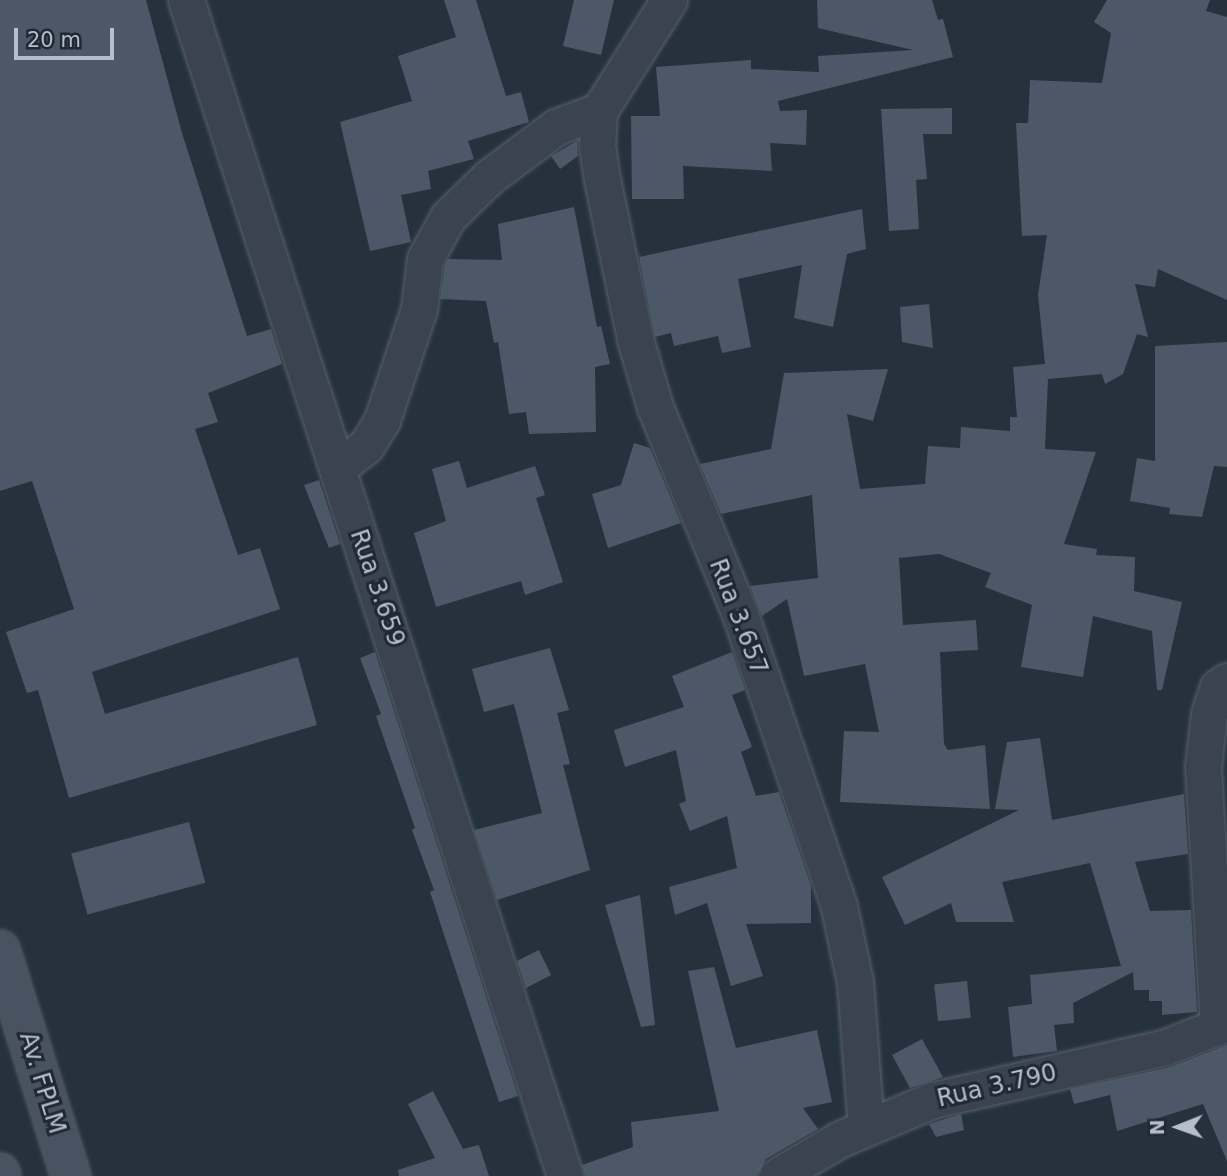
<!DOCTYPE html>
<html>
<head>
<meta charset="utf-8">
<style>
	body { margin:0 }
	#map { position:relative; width:1227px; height:1176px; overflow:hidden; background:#26313e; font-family:"DejaVu Sans",sans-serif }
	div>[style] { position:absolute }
	.building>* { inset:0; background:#4c5867; transform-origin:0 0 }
	.roads { filter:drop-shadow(0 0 2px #58616c) drop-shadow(0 0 2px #58616c) }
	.minor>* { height:35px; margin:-17.5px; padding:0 17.5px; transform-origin:17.5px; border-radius:17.5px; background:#3a434f }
	.secondary>* { height:38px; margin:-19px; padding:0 19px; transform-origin:19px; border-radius:19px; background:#485261 }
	span { translate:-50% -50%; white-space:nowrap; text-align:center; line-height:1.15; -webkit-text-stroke:6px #1f2834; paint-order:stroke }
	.street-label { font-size:24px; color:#b6bec9 }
	.north { position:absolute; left:1143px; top:1092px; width:70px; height:70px; -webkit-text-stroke:5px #1f2834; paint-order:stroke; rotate:269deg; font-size:19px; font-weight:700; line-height:28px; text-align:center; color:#b6bec9 }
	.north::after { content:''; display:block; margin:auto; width:24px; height:32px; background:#b6bec9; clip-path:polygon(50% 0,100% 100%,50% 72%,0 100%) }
	.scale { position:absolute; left:14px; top:28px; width:100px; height:32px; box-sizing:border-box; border:4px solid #b6bec9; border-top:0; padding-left:9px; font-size:21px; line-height:24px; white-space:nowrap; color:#b6bec9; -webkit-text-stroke:5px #1f2834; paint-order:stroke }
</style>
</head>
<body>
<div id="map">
	<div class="building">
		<i style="clip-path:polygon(0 0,146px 0,182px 133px,247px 336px,271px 329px,282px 364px,208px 393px,218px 422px,195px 429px,238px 555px,260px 548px,280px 609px,92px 672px,105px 714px,298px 657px,317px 725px,69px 798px,38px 690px,27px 693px,6px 632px,74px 609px,32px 481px,0 491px)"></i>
		<i style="clip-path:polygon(444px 0,476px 0,506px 96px,521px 92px,529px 122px,468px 141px,474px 159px,428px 171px,431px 189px,401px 195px,411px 242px,370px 251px,340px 122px,412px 101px,398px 56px,456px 37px)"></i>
		<i style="clip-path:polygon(574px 0,614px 0,601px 55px,563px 46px)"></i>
		<i style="clip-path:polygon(817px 0,932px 0,938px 20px,943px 19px,953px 57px,778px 101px,780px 111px,807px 110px,806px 145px,770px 143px,772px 171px,683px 166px,684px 199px,632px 199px,631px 116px,660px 116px,656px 67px,751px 60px,751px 69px,819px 72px,818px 56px,913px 50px,818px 28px)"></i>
		<i style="clip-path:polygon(1107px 0,1210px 0,1206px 11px,1227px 17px,1227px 300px,1158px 269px,1155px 287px,1135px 284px,1148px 337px,1137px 334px,1123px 374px,1105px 384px,1102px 374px,1048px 379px,1045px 449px,1096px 452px,1064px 544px,1097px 549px,1096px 555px,1135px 557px,1134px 591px,1182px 602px,1162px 690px,1157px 690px,1152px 631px,1093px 616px,1083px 677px,1021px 667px,1032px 605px,985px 587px,991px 573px,939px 554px,899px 558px,903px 625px,976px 620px,978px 650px,940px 652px,944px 744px,948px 750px,985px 745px,990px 809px,840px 802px,844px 731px,879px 732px,865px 664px,804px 676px,787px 599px,762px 616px,750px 586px,818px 578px,812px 495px,721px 514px,700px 464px,771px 449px,784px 373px,888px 369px,873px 421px,847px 414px,860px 489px,925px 484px,928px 446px,960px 448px,961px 427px,1010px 431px,1010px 417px,1017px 417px,1013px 367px,1045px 364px,1038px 295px,1047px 235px,1022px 236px,1016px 123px,1028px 123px,1030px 80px,1102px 83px,1111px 33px,1094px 22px)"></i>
		<i style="clip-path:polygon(952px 108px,952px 134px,923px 134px,927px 179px,916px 180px,919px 229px,889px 231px,881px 109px)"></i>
		<i style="clip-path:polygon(577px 141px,578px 156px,560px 169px,551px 156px)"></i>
		<i style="clip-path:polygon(574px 207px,597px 327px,601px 326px,610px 364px,595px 367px,596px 432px,529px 434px,526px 412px,509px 414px,498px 342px,494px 343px,486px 301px,440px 299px,445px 265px,448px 259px,502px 260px,498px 224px)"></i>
		<i style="clip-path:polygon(862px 209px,866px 249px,847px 254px,833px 327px,794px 318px,802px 265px,738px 279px,751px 347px,722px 353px,718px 336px,674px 346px,671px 333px,655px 337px,639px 257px)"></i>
		<i style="clip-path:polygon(929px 304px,933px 348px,902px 342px,900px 307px)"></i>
		<i style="clip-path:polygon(1227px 342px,1227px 467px,1214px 466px,1202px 517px,1169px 514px,1170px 508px,1130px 501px,1137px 458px,1155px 461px,1155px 346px)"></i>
		<i style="clip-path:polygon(634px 443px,650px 448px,681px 523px,608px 548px,592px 494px,621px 485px)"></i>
		<i style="clip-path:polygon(459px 461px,467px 488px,535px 466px,545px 495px,536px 498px,563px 582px,525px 595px,521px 581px,436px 607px,414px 533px,446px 521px,432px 469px)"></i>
		<i style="clip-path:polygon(319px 480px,340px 544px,329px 548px,304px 485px)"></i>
		<i style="clip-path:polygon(550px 648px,569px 710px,557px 713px,570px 764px,563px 765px,590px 870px,497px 900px,474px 830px,542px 813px,514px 704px,484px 712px,472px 669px)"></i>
		<i style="clip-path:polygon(375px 652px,518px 1096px,499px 1102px,430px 892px,434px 890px,412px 830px,415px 828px,376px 716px,381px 714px,360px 658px)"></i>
		<i style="clip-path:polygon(732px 652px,745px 690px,732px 695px,752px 747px,741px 752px,756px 796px,779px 792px,811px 886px,811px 923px,746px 924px,763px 976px,731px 986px,707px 903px,675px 915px,669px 887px,737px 868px,727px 816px,690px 831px,679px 804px,686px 801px,676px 750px,625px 767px,614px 730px,684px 707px,672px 676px)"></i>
		<i style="clip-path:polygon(1040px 738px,1052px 820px,1184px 794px,1188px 854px,1135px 862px,1150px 911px,1191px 910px,1197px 1012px,1162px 1015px,1162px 1001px,1149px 1001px,1149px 990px,1134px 990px,1133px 972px,1073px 1003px,1074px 1023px,1054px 1025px,1057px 1051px,1013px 1057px,1008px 1007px,1032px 1004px,1030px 975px,1121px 966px,1090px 863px,1002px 882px,1014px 922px,956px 922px,951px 903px,905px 925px,882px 877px,1019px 810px,995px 809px,1007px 742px)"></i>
		<i style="left:189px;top:822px;width:63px;height:122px;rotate:75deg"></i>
		<i style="clip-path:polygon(640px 895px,655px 1025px,641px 1027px,605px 905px)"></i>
		<i style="clip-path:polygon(539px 950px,551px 975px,526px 988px,517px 961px)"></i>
		<i style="clip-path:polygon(714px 967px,736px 1048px,817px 1030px,832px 1102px,803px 1108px,818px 1129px,766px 1159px,757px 1176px,585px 1176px,582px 1165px,633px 1147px,631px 1122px,719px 1111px,688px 971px)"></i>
		<i style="left:967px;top:981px;width:37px;height:33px;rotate:84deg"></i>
		<i style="clip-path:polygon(922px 1039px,943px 1077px,910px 1088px,892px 1055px)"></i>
		<i style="clip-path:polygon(1227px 1045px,1227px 1161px,1203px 1104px,1117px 1131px,1110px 1095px,1074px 1104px,1070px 1089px,1171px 1067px)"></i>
		<i style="clip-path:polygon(433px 1091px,463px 1149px,479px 1145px,489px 1176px,399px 1176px,398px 1170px,435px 1158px,408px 1104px)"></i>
		<i style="clip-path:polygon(961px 1114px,964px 1130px,936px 1137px,929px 1124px)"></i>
	</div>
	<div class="roads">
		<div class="minor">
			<i style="left:186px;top:0;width:1236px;rotate:72.14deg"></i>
			<i style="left:669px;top:0;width:131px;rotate:122.2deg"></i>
			<i style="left:599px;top:111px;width:34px;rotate:93deg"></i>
			<i style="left:597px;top:145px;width:34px;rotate:82deg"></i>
			<i style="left:602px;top:179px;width:163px;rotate:78.3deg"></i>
			<i style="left:635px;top:339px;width:71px;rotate:73.6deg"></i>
			<i style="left:655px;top:407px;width:224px;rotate:67.7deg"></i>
			<i style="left:740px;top:614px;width:309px;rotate:71.3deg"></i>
			<i style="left:839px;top:907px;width:77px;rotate:78deg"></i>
			<i style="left:855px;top:982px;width:145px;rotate:85.7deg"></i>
			<i style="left:337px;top:468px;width:36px;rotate:-37deg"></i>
			<i style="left:366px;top:446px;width:31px;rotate:-58deg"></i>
			<i style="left:382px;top:420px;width:117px;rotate:-71.6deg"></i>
			<i style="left:419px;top:309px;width:50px;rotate:-83.2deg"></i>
			<i style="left:425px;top:259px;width:48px;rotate:-61.3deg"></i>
			<i style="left:448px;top:217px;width:57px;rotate:-44.3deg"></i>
			<i style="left:489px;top:177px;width:84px;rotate:-36.7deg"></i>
			<i style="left:556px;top:127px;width:46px;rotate:-20.4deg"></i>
			<i style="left:1218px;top:1027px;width:260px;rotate:-93.3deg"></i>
			<i style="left:1203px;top:767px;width:53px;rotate:-83.5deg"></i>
			<i style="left:1209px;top:714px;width:28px;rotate:-72deg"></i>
			<i style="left:1218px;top:687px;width:11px;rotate:-34deg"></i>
			<i style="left:777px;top:1176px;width:73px;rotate:-30.4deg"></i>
			<i style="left:840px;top:1139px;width:101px;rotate:-22.8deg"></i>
			<i style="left:933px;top:1100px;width:239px;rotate:-12.8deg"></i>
			<i style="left:1166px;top:1047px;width:66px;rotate:-21.5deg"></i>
		</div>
		<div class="secondary">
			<i style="left:0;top:950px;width:237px;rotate:72.6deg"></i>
			<i style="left:0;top:1173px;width:3px;rotate:72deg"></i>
		</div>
	</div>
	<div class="street-label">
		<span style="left:377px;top:588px;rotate:71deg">Rua 3.659</span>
		<span style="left:738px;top:617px;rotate:69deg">Rua 3.657</span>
		<span style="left:42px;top:1083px;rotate:73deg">Av. FPLM</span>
		<span style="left:997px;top:1086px;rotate:-13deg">Rua 3.790</span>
	</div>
	<div class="north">N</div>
	<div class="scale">20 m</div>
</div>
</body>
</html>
